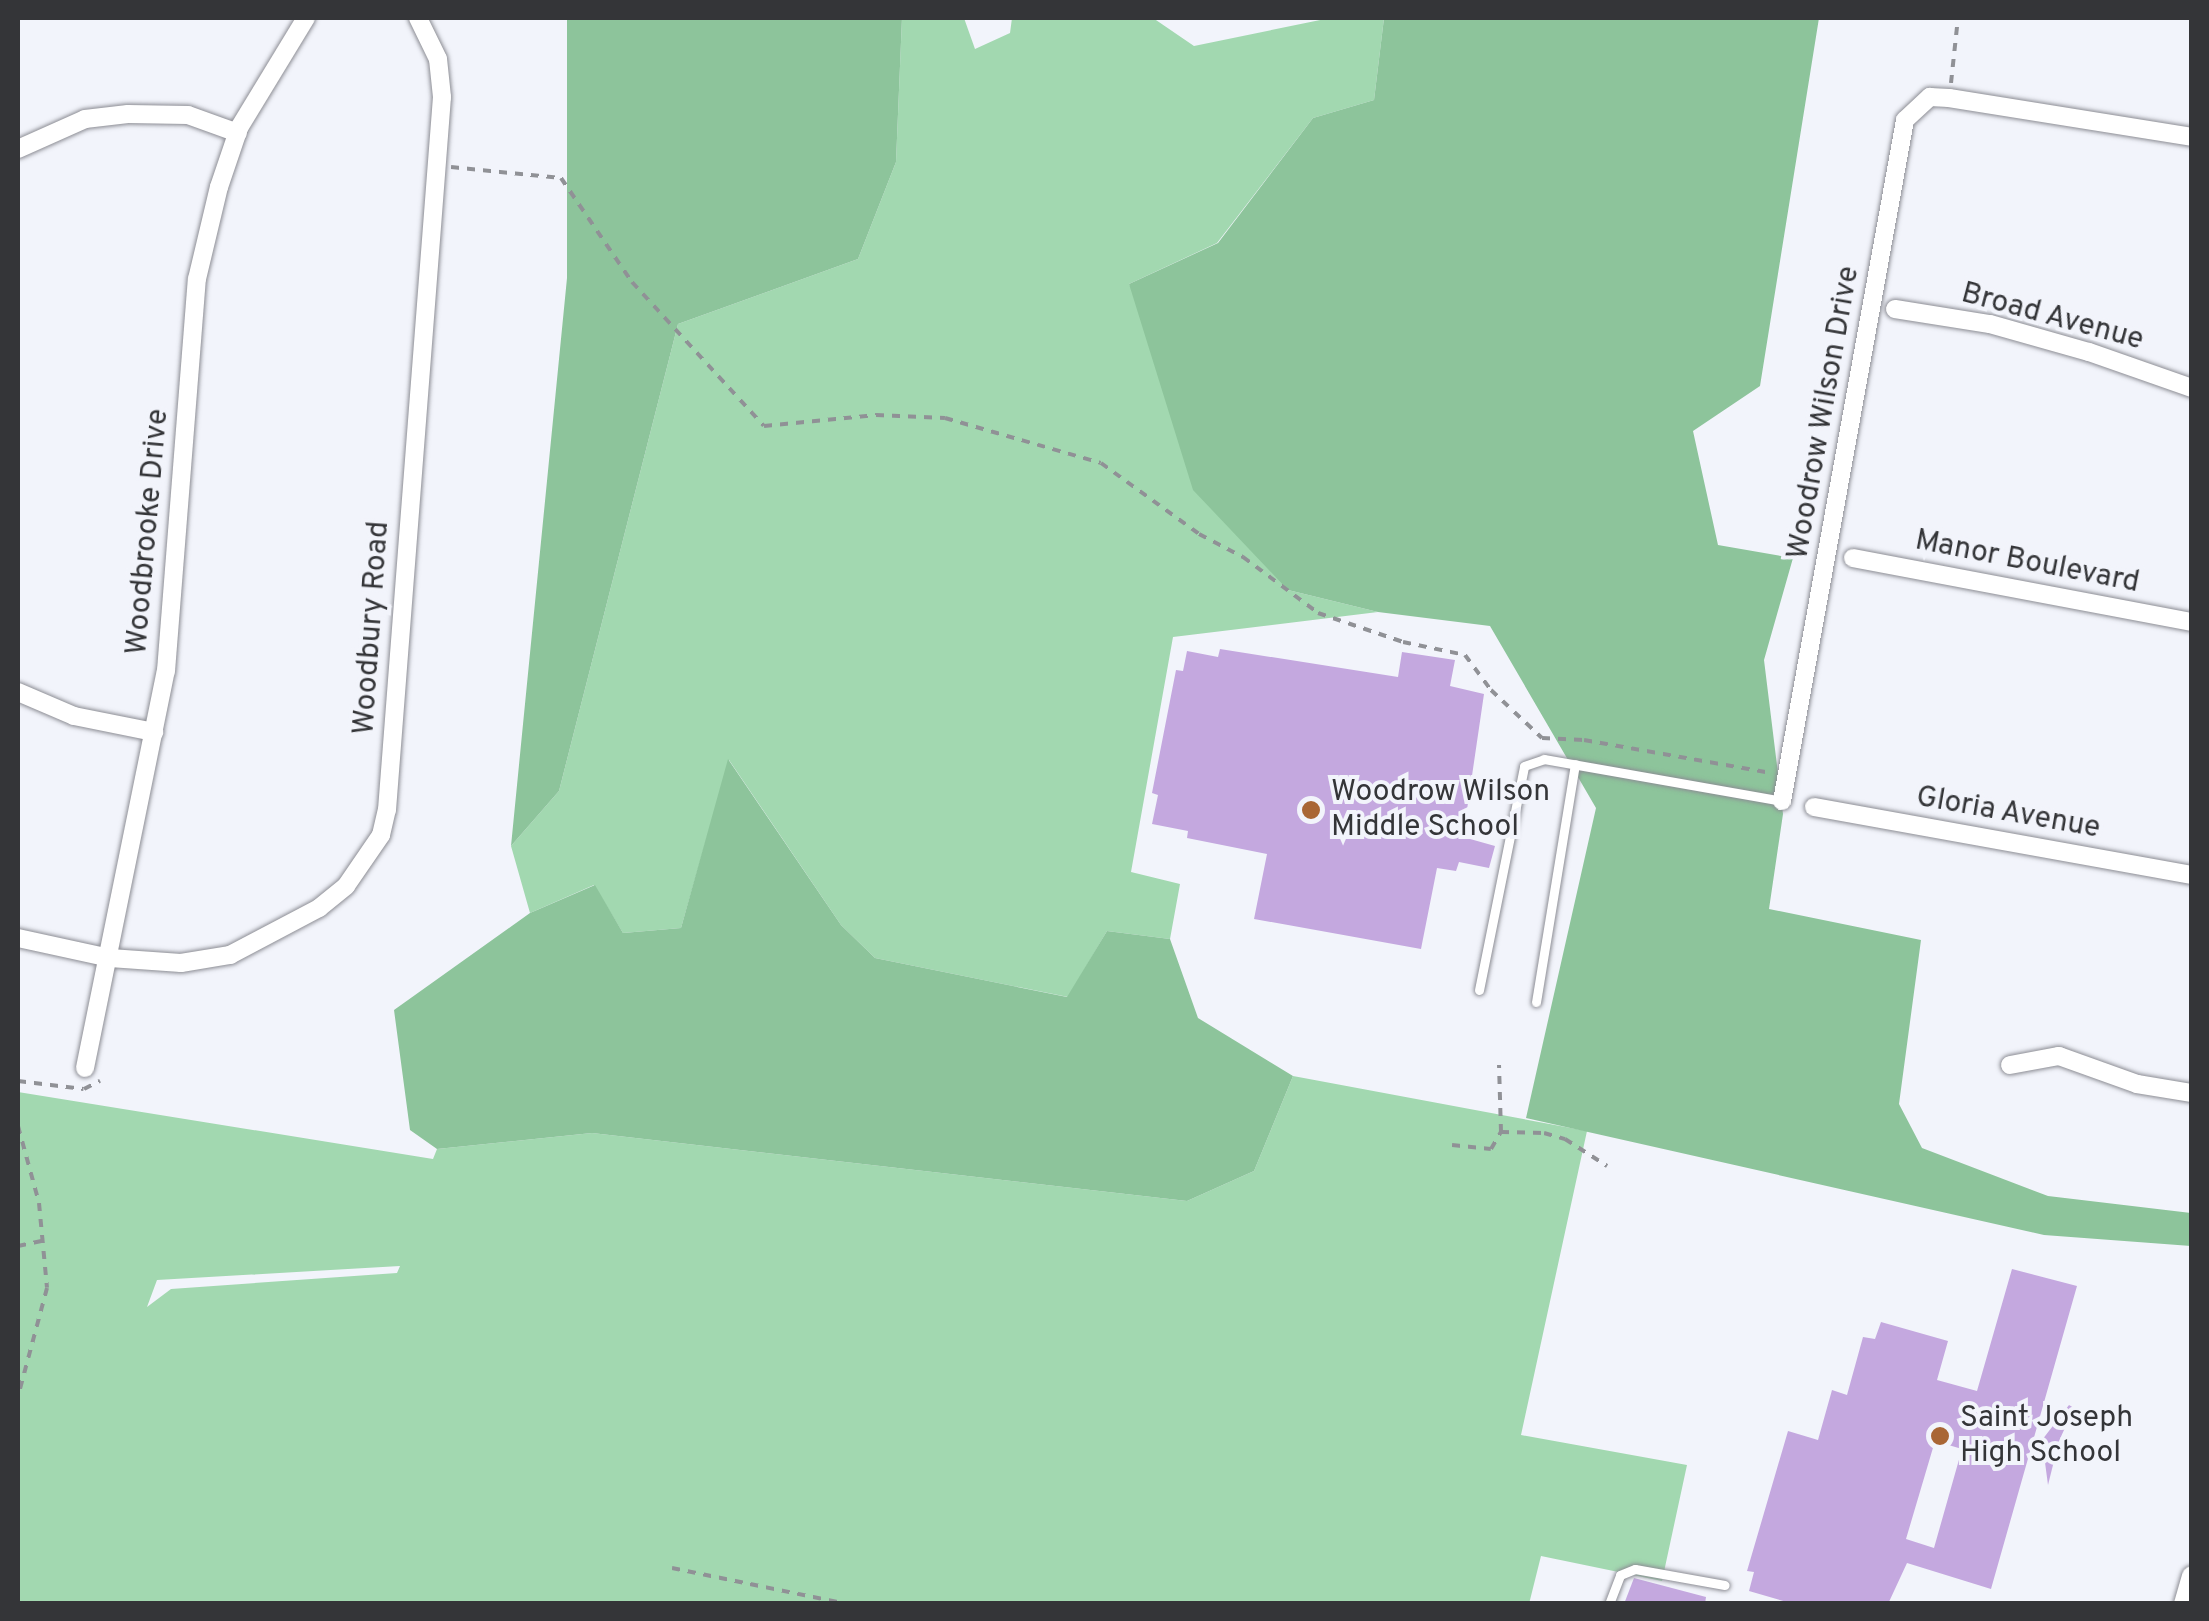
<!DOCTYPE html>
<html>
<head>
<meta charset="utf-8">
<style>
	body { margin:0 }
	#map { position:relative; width:2209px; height:1621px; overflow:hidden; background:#f2f4fb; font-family:Overpass,sans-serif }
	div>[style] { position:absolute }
	.green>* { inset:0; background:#a2d8b0 }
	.forest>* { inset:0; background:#8dc49b }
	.building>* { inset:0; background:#c4a8df }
	.path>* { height:4px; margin-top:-2px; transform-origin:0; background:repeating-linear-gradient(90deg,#909196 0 8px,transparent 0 16px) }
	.roads { filter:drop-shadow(0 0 2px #8c8d94) drop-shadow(0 0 2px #8c8d94) }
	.service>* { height:9px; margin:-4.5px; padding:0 4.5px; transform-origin:4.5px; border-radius:4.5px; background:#fff }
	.minor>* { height:18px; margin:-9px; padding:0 9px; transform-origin:9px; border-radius:9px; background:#fff }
	.tertiary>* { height:20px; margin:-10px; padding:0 10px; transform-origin:10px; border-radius:10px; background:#fff }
	.dots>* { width:28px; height:28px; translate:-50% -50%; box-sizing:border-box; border:5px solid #f2f4fb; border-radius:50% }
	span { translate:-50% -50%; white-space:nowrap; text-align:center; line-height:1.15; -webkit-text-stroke:8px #f2f4fb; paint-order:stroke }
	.street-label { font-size:30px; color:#343538 }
	.poi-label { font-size:30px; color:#343538 }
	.left { translate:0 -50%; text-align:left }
	.frame { position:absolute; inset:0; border:20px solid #343538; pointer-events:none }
</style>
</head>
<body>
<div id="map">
	<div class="green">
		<i style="clip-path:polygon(902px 18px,964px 18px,975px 49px,1010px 33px,1012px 18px,1153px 18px,1194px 46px,1330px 18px,1384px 18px,1374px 100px,1313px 118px,1217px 243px,1129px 284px,1288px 590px,1378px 612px,1173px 637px,1131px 872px,1180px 884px,1170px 939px,1107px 931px,1068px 997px,875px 958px,841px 925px,729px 760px,681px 928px,623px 933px,594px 885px,530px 913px,511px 846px,559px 791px,678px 324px,858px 259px,896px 162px)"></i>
		<i style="clip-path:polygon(evenodd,1293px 1076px,1587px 1131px,1521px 1435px,1687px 1465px,1662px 1581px,1541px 1556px,1529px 1604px,18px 1603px,18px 1092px,433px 1159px,437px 1149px,592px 1133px,1187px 1201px,1254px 1171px,1293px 1076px,400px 1266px,397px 1273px,171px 1289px,147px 1307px,157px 1280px,400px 1266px)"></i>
	</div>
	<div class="forest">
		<i style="clip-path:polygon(567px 18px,902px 18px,896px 162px,858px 259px,678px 324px,559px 791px,511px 846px,567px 278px)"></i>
		<i style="clip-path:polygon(1384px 18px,1819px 18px,1760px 386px,1693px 431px,1718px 545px,1793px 558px,1764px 660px,1783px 814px,1769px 909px,1921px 940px,1899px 1104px,1922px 1148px,2048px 1196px,2191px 1213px,2191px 1246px,2044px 1235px,1526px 1118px,1596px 808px,1490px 626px,1378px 612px,1288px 590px,1193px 490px,1129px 284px,1218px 243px,1313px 118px,1374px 100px)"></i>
		<i style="clip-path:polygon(728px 759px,841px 925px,875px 958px,1067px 997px,1107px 931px,1170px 939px,1198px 1018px,1293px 1076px,1254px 1171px,1187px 1201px,592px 1133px,437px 1149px,410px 1130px,394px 1010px,530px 913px,595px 885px,623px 933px,681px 928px)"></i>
	</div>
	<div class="building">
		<i style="clip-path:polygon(1220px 649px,1398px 677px,1402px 652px,1455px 660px,1450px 686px,1484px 694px,1463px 837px,1495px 846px,1489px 868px,1459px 862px,1456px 871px,1437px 868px,1421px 949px,1254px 919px,1267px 854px,1187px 838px,1188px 831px,1152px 824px,1158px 795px,1152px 793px,1176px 670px,1183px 671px,1187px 651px,1218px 657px)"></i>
		<i style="clip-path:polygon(evenodd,2012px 1269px,2077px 1286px,1991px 1589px,1907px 1563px,1888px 1604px,1794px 1604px,1749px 1591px,1754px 1572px,1747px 1571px,1788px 1431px,1818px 1440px,1832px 1390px,1847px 1395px,1863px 1337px,1875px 1339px,1881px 1322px,1948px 1341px,1937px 1380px,1977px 1391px,2012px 1269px,1935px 1441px,1962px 1449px,1934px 1548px,1906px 1539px,1935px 1441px)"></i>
		<i style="clip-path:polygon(2069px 1405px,2074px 1408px,2059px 1441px,2048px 1485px,2042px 1440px)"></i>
		<i style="clip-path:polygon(1634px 1578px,1706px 1597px,1705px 1604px,1624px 1604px)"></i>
	</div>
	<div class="path">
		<i style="left:1951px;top:83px;width:65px;rotate:-83.9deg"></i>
		<i style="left:451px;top:167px;width:111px;rotate:5.7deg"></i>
		<i style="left:561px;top:178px;width:126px;rotate:55.7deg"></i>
		<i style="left:632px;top:282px;width:195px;rotate:47.5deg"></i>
		<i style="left:764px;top:426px;width:113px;rotate:-5.6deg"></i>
		<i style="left:876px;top:415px;width:69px;rotate:2.5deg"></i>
		<i style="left:945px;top:418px;width:162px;rotate:16.1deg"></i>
		<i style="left:1101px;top:463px;width:121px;rotate:35.9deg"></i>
		<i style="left:1199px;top:534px;width:50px;rotate:27.6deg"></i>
		<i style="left:1243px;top:557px;width:94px;rotate:36.7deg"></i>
		<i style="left:1318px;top:613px;width:90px;rotate:18.8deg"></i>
		<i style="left:1403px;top:642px;width:63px;rotate:11.8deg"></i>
		<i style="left:1465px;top:655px;width:44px;rotate:53.4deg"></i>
		<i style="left:1491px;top:690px;width:70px;rotate:43.3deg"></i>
		<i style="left:1542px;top:738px;width:42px;rotate:2.7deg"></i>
		<i style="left:1584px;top:740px;width:190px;rotate:10deg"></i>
		<i style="left:18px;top:1081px;width:66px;rotate:6.9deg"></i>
		<i style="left:84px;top:1089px;width:18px;rotate:-27deg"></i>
		<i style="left:18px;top:1126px;width:80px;rotate:74.7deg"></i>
		<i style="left:39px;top:1203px;width:85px;rotate:84.6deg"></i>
		<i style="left:47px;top:1288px;width:112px;rotate:105deg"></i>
		<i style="left:1501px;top:1132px;width:43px;rotate:1.3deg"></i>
		<i style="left:1544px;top:1133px;width:22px;rotate:16deg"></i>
		<i style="left:1565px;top:1139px;width:50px;rotate:32.7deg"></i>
		<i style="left:1452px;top:1145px;width:39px;rotate:6deg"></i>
		<i style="left:1491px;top:1149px;width:20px;rotate:-60deg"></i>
		<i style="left:1501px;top:1132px;width:67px;rotate:-91.7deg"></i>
		<i style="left:18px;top:1246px;width:25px;rotate:-12deg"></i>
		<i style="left:672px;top:1568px;width:179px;rotate:11.6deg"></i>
	</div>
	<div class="roads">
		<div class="service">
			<i style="left:1479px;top:990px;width:228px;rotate:-78.6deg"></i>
			<i style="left:1524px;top:766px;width:21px;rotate:-19deg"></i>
			<i style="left:1544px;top:759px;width:242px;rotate:10deg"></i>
			<i style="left:1536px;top:1002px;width:241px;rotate:-80.7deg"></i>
			<i style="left:1609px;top:1604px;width:31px;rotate:-69deg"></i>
			<i style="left:1620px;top:1575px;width:16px;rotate:-22deg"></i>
			<i style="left:1635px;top:1569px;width:91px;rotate:10.1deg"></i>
		</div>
		<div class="minor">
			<i style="left:18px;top:149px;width:73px;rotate:-24.1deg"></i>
			<i style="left:85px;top:119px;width:43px;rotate:-6.6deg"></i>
			<i style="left:128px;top:114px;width:60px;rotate:1deg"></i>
			<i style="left:188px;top:115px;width:53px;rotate:19.8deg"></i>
			<i style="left:1895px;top:309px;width:96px;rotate:9deg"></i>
			<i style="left:1990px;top:324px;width:103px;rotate:15.8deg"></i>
			<i style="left:2089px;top:352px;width:109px;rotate:19.3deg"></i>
			<i style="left:1853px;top:558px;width:345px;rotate:10.7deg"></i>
			<i style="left:18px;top:692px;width:61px;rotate:23.2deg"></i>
			<i style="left:74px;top:716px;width:82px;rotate:11.3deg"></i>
			<i style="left:1782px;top:801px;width:692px;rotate:-79.76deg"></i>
			<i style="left:1905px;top:120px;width:34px;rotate:-43deg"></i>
			<i style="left:1930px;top:97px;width:19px;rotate:3deg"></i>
			<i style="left:1949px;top:98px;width:246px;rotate:9.1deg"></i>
			<i style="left:1814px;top:807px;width:384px;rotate:10.2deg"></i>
			<i style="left:18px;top:938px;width:94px;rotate:12.3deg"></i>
			<i style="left:110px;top:958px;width:71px;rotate:4deg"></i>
			<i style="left:181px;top:963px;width:50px;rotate:-9.3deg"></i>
			<i style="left:230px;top:955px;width:101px;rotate:-27.8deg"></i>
			<i style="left:319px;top:908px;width:35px;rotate:-39deg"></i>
			<i style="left:346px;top:886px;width:62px;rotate:-55.5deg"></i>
			<i style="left:381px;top:835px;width:26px;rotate:-77deg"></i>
			<i style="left:387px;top:810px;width:715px;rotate:-85.59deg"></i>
			<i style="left:442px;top:97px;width:38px;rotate:-96deg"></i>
			<i style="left:438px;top:59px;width:46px;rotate:-116deg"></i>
			<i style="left:2010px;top:1065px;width:50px;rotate:-10.4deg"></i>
			<i style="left:2059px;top:1056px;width:83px;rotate:19.7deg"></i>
			<i style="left:2137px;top:1084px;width:56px;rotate:9.3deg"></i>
			<i style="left:85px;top:1068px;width:405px;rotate:-78.5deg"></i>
			<i style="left:166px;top:671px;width:393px;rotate:-85.5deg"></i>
			<i style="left:197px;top:279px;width:95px;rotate:-76.6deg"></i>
			<i style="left:219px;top:187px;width:62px;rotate:-71.3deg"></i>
			<i style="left:239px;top:128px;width:129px;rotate:-58.7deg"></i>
		</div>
		<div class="tertiary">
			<i style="left:2184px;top:1604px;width:29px;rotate:-74deg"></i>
		</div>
	</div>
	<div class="dots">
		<i style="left:1311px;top:810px;background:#a96635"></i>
		<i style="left:1940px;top:1436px;background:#a96635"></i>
	</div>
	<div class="street-label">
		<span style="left:2052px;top:318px;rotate:15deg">Broad Avenue</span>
		<span style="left:1825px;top:413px;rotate:-80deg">Woodrow Wilson Drive</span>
		<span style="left:149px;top:532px;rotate:-85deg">Woodbrooke Drive</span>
		<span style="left:2027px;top:563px;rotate:11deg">Manor Boulevard</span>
		<span style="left:373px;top:628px;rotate:-86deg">Woodbury Road</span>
		<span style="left:2008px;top:814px;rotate:10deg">Gloria Avenue</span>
	</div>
	<div class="poi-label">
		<span class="left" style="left:1331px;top:810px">Woodrow Wilson<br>Middle School</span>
		<span class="left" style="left:1960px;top:1436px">Saint Joseph<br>High School</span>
	</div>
	<div class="frame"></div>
</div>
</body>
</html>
